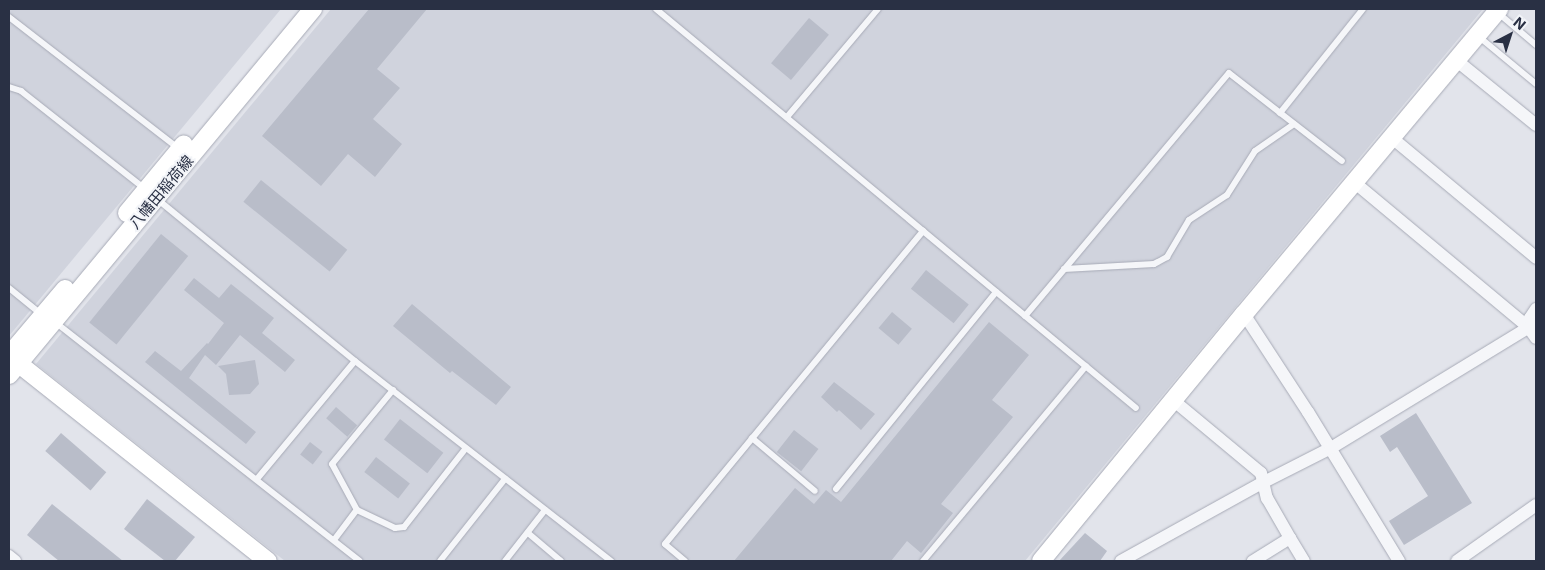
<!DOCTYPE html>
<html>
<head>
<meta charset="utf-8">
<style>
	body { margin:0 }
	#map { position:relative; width:1545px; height:570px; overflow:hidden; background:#e2e4eb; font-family:Inter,"Noto Sans JP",sans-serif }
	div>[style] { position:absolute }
	.built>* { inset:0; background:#d0d3dd }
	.building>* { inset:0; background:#b9bdc9; transform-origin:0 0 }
	.roads { filter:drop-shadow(0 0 1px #a7aab6) drop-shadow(0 0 1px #a7aab6) }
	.lane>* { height:6px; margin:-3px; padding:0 3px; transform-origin:3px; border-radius:3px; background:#f5f6f9 }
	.street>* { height:12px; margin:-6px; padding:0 6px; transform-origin:6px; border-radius:6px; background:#f5f6f9 }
	.secondary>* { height:18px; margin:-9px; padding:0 9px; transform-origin:9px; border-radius:9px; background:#fff }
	span { translate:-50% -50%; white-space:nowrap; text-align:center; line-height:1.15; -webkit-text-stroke:4px #f2f4f8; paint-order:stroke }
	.street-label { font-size:15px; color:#293044 }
	.frame { position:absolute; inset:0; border:10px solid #293044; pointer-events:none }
	.north { position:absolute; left:1485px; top:10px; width:50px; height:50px; -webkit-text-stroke:4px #f2f4f8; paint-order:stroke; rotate:40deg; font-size:14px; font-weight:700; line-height:20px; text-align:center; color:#293044 }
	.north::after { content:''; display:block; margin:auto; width:18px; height:22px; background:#293044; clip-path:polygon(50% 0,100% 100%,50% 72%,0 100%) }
</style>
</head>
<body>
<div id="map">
	<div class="built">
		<i style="clip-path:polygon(9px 9px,281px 9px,9px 336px)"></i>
		<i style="clip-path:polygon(331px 9px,1483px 9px,1025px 561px,285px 561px,36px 364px)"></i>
	</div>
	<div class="building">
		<i style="clip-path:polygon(369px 9px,427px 9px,377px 69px,400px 88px,373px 119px,402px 144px,375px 177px,348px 154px,321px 186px,262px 136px)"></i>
		<i style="left:809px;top:18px;width:26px;height:59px;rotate:40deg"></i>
		<i style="left:261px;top:180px;width:111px;height:28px;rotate:39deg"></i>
		<i style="left:161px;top:234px;width:35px;height:114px;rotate:39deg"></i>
		<i style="left:926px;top:270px;width:55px;height:24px;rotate:39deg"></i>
		<i style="clip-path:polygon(194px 278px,219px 298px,231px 284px,274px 318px,262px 333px,295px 360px,285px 372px,240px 335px,216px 365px,205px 355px,189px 378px,256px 432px,246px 444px,145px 362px,155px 351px,181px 371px,207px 343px,208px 344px,224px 323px,184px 290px)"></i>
		<i style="clip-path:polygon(412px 304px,511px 387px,496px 405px,452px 371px,450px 373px,393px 326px)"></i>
		<i style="left:892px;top:312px;width:26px;height:21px;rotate:40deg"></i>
		<i style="clip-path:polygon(989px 322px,1029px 355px,992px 400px,1013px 417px,941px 504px,953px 513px,921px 553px,907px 541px,891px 561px,734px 561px,795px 488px,814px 504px,826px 490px,841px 502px)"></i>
		<i style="clip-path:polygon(255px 360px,259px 384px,250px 394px,229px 395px,226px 374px,218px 366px)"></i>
		<i style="clip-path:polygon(834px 382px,875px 414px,861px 430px,839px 410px,837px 412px,821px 397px)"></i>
		<i style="left:336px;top:407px;width:28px;height:15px;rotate:41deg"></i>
		<i style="clip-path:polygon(1416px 413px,1472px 503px,1404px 545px,1389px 521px,1428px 496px,1397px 447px,1390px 452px,1380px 436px)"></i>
		<i style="left:400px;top:419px;width:55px;height:26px;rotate:38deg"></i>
		<i style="left:794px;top:430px;width:31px;height:28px;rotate:38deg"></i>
		<i style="left:61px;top:433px;width:60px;height:24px;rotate:41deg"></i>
		<i style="left:310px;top:442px;width:16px;height:16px;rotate:38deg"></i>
		<i style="left:376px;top:457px;width:43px;height:19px;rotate:38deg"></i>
		<i style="clip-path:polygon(147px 499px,195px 537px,175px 561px,165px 561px,124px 529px)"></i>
		<i style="clip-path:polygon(52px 504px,123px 561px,59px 561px,27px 535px)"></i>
		<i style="clip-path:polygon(1085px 533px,1107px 551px,1100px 561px,1059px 561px)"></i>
	</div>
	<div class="roads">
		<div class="lane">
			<i style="left:656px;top:9px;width:624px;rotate:39.74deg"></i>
			<i style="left:1497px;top:12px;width:51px;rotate:40.2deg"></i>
			<i style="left:9px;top:17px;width:214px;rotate:37.8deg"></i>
			<i style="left:1478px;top:36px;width:75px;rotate:39.6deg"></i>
			<i style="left:9px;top:87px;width:13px;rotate:18deg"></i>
			<i style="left:21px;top:91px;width:158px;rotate:38.3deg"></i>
			<i style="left:1280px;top:113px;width:133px;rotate:-51.4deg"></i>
			<i style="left:787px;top:117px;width:141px;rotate:-49.9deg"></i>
			<i style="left:157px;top:199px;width:256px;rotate:39.3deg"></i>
			<i style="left:355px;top:361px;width:325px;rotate:38deg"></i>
			<i style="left:1064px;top:269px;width:90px;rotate:-3.2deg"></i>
			<i style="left:1154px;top:264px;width:15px;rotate:-28deg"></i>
			<i style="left:1167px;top:257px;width:43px;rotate:-59.3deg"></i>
			<i style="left:1189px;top:220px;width:45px;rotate:-33.3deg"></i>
			<i style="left:1227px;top:195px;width:52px;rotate:-57.5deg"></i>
			<i style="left:1255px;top:151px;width:47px;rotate:-34.7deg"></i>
			<i style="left:9px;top:288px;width:41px;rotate:39.1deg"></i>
			<i style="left:1025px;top:316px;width:317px;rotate:-50deg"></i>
			<i style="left:1229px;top:73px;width:143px;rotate:37.9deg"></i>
			<i style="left:55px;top:322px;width:387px;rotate:38.1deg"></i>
			<i style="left:752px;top:438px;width:82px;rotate:40.1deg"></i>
			<i style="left:257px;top:479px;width:153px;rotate:-50.3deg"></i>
			<i style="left:836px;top:489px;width:254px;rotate:-50.9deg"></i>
			<i style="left:357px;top:510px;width:42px;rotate:25.3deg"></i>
			<i style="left:395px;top:528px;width:9px;rotate:-6deg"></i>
			<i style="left:404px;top:527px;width:100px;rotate:-51.9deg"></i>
			<i style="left:528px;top:533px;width:43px;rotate:40.3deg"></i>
			<i style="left:334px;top:540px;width:38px;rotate:-53deg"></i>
			<i style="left:357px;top:510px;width:52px;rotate:-118.5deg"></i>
			<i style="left:332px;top:464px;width:96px;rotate:-50.5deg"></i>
			<i style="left:440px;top:561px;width:105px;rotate:-51.6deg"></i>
			<i style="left:505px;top:561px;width:65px;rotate:-51.9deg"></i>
			<i style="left:685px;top:561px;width:26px;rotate:-140deg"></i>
			<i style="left:665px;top:544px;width:406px;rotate:-50.5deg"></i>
			<i style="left:923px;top:561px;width:254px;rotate:-50.1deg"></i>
		</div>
		<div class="street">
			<i style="left:1456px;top:60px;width:103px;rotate:39.1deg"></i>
			<i style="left:1391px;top:137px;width:189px;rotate:39.8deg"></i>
			<i style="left:1354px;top:182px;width:228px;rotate:39.8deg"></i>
			<i style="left:1529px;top:328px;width:12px;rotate:55deg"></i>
			<i style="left:1244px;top:314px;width:117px;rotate:56.9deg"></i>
			<i style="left:1308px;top:412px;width:175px;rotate:58.6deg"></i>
			<i style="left:1529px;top:328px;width:10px;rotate:-84deg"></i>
			<i style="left:1530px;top:318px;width:11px;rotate:-56deg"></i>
			<i style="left:1173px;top:400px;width:114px;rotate:39.7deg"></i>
			<i style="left:1261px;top:473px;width:26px;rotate:77deg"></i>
			<i style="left:1267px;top:498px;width:46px;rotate:60.1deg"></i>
			<i style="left:1290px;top:538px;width:44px;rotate:148.1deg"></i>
			<i style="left:1290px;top:538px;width:27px;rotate:59deg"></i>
			<i style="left:9px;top:556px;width:8px;rotate:40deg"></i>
			<i style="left:1121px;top:561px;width:161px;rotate:-29deg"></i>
			<i style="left:1262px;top:483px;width:77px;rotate:-26.9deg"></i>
			<i style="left:1331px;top:448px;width:240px;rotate:-31.4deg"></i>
			<i style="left:1457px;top:561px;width:97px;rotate:-35.3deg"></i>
		</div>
		<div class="secondary">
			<i style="left:127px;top:213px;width:89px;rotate:-50.4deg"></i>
			<i style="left:16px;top:347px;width:76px;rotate:-49.8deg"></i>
			<i style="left:9px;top:356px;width:330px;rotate:38.4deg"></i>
			<i style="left:9px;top:375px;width:476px;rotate:-50.3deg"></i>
			<i style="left:1041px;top:561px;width:320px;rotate:-50.6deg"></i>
			<i style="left:1244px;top:314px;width:398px;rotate:-50.1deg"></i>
		</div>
	</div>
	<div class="street-label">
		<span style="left:161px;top:192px;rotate:-50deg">八幡田稲荷線</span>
	</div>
	<div class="frame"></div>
	<div class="north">N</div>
</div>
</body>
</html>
